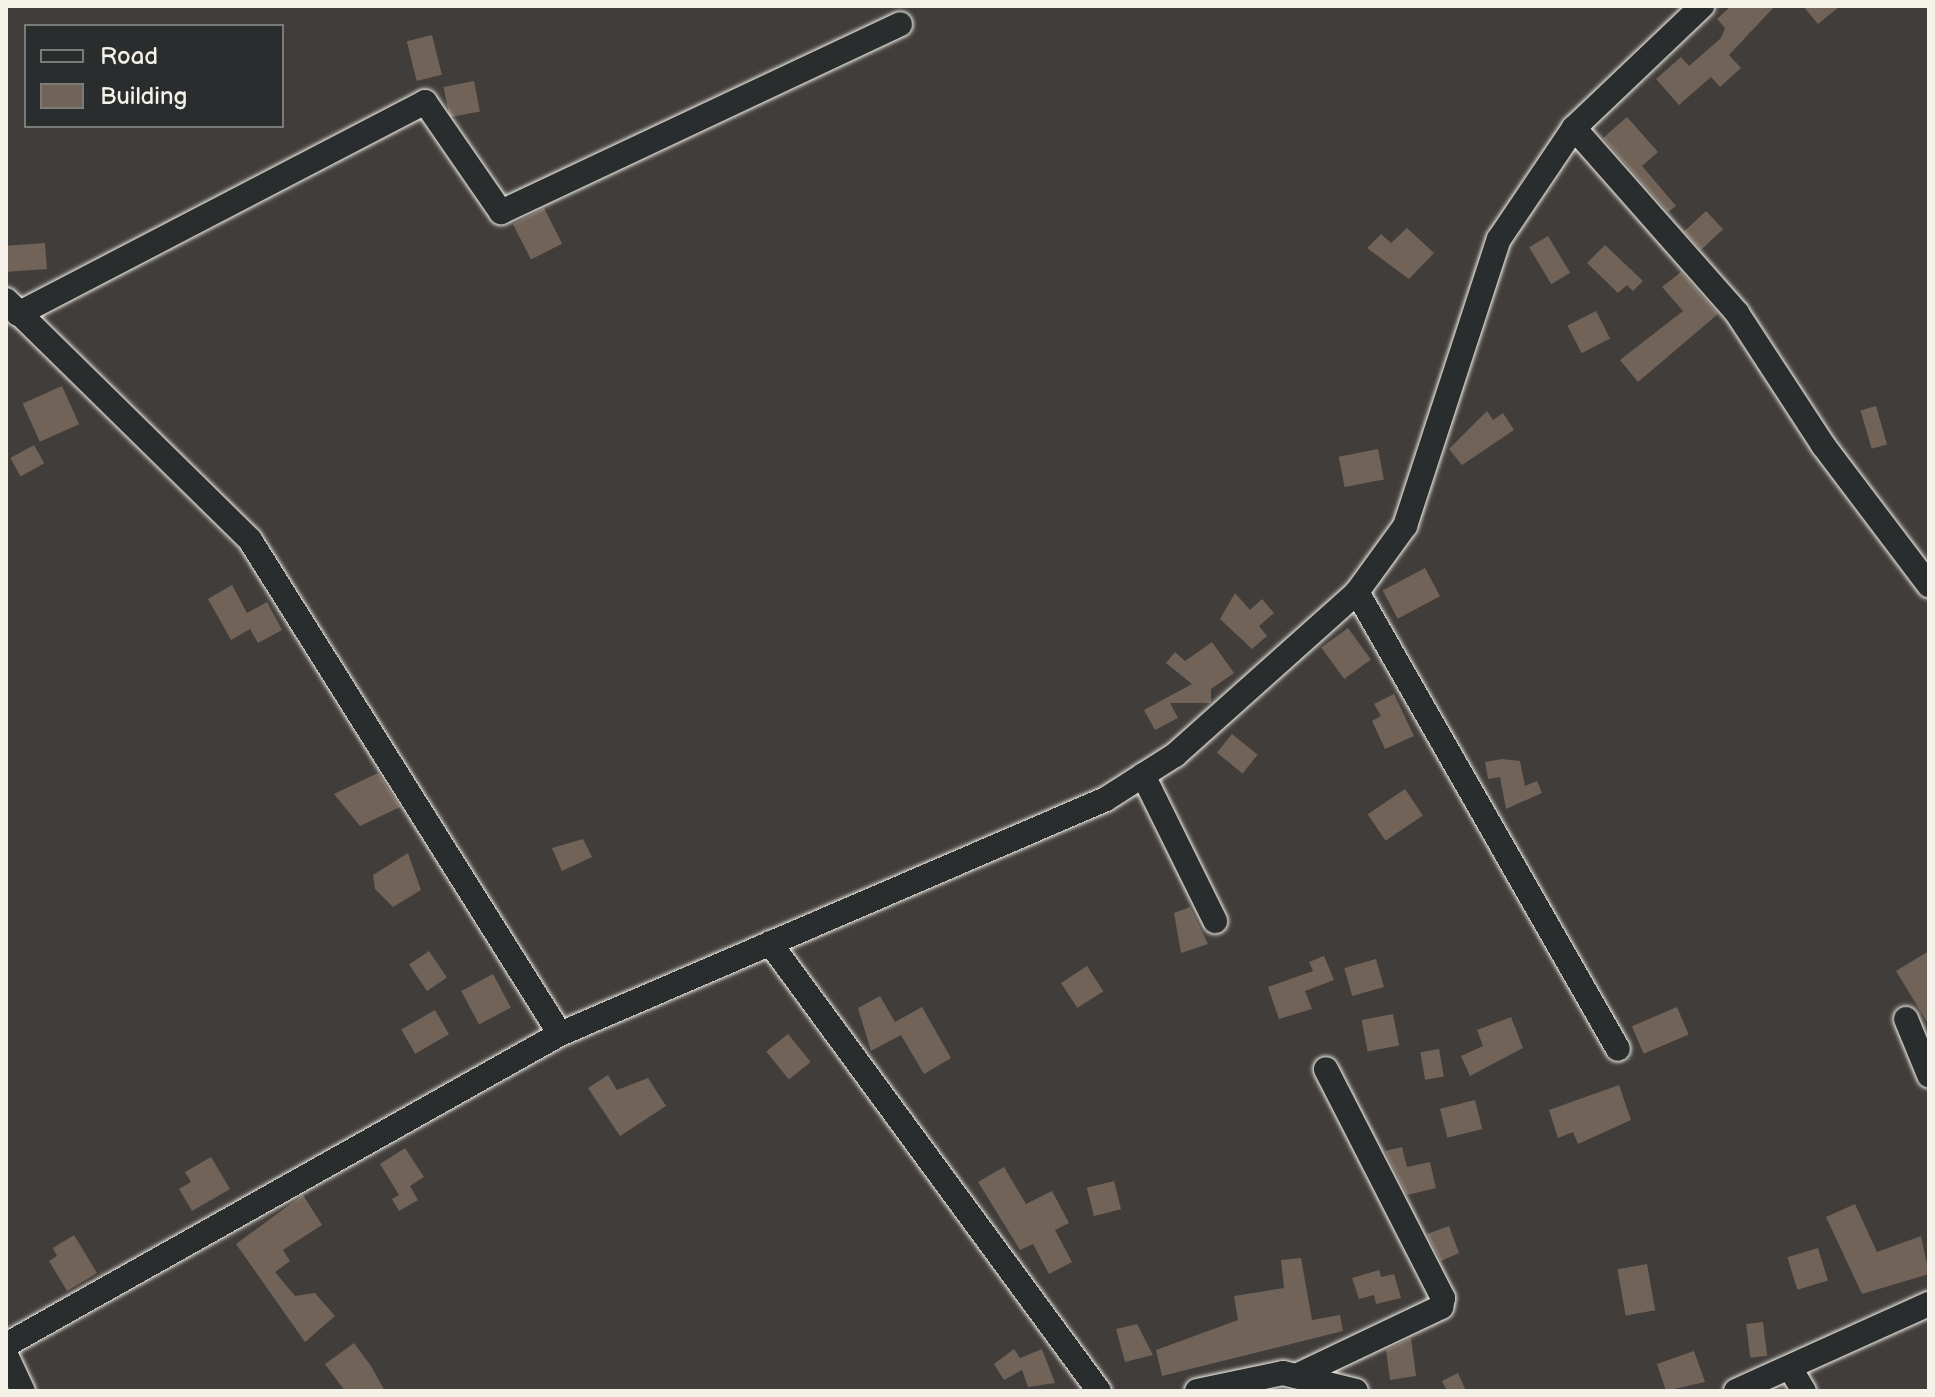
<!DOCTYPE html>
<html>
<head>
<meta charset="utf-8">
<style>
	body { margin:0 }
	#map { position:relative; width:1935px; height:1397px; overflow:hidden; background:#403d3b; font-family:"Balsamiq Sans",sans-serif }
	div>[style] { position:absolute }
	.building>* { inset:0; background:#726358; transform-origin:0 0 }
	.roads { filter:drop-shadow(0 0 2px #f4f1e8) drop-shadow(0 0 2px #f4f1e8) }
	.minor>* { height:24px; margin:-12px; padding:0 12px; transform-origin:12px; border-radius:12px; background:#2a2d2e }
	span { translate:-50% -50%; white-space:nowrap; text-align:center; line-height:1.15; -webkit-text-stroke:8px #2a2d2e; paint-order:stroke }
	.frame { position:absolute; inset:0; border:8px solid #f4f1e8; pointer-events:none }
	.legend { position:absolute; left:24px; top:24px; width:260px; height:104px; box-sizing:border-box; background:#2a2d2e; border:2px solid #7b7b78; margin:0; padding:10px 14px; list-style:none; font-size:24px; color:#f4f1e8 }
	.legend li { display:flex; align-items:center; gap:16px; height:40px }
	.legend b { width:40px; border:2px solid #7b7b78 }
</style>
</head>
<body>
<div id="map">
	<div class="building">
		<i style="clip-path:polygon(1731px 6px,1775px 6px,1729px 55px,1741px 68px,1720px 87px,1711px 77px,1679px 105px,1656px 79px,1681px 57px,1689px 66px,1721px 38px,1725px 28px,1717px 19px)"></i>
		<i style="clip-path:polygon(1803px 6px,1840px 6px,1818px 24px)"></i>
		<i style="left:432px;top:35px;width:41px;height:26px;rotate:76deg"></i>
		<i style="left:474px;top:81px;width:31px;height:31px;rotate:79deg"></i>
		<i style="clip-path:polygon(1627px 117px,1658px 152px,1642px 166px,1676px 206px,1668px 212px,1603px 138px)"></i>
		<i style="left:544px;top:208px;width:40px;height:35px;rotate:63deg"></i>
		<i style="left:1706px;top:211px;width:25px;height:30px;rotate:47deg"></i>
		<i style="clip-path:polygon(1407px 228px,1434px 253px,1409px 279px,1367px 248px,1381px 234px,1391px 243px)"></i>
		<i style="left:1548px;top:236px;width:43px;height:22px;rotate:59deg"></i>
		<i style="left:45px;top:243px;width:26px;height:39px;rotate:86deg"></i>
		<i style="clip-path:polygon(1605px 245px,1643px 281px,1633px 291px,1627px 285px,1618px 293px,1587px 263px)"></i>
		<i style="clip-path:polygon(1681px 272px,1718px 314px,1638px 382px,1620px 360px,1683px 311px,1662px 287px)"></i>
		<i style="left:1596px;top:311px;width:31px;height:32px;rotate:63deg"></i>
		<i style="left:62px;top:386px;width:42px;height:43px;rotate:66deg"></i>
		<i style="left:1876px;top:406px;width:40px;height:16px;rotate:74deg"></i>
		<i style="clip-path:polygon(1487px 411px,1493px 420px,1503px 413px,1514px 430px,1462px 465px,1449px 449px)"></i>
		<i style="left:34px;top:445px;width:21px;height:27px;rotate:61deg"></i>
		<i style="left:1378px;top:449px;width:31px;height:40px;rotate:79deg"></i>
		<i style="left:1425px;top:568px;width:32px;height:48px;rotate:62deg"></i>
		<i style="clip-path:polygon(232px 585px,247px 613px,267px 602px,282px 630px,258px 643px,250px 629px,231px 640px,208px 599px)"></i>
		<i style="clip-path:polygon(1235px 593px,1250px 610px,1262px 599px,1274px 613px,1259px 626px,1267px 636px,1252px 649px,1220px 619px)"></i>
		<i style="left:1348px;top:628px;width:39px;height:33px;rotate:54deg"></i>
		<i style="clip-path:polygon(1212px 642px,1234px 673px,1211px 689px,1211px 703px,1170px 703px,1178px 718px,1155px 730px,1144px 710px,1192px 684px,1166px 663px,1175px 652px,1185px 661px)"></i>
		<i style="clip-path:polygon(1394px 694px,1414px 736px,1385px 749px,1372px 721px,1381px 716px,1374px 704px)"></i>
		<i style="left:1232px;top:734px;width:33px;height:24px;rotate:39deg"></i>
		<i style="clip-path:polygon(1502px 759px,1520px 761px,1525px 786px,1537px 781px,1542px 793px,1506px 809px,1500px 777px,1488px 779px,1485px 762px)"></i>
		<i style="clip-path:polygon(378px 773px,400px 807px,360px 826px,334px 794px)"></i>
		<i style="left:1405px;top:789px;width:32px;height:45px;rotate:56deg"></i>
		<i style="clip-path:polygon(583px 839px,592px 857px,562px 871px,552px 848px)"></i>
		<i style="clip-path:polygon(408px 853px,421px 890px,393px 907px,375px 889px,373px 875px)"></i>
		<i style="clip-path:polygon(1190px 907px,1208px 944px,1181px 953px,1174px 913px)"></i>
		<i style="left:429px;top:951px;width:32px;height:24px;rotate:56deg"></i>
		<i style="clip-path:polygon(1929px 951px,1929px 1025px,1896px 971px)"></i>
		<i style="clip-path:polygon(1324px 956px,1334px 980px,1305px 991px,1312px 1009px,1279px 1019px,1268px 987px,1313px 971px,1309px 962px)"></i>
		<i style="left:1376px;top:959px;width:29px;height:33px;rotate:74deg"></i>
		<i style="left:1087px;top:966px;width:30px;height:31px;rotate:57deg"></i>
		<i style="left:493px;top:974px;width:38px;height:36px;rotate:62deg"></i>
		<i style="clip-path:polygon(880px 996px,895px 1022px,922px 1007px,951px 1058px,924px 1074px,901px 1035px,871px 1051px,858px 1008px)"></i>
		<i style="left:1677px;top:1007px;width:30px;height:49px;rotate:67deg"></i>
		<i style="left:435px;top:1010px;width:28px;height:39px;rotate:60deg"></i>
		<i style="left:1393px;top:1014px;width:32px;height:32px;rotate:79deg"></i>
		<i style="clip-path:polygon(1511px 1017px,1523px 1048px,1470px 1076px,1461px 1056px,1483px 1046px,1477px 1030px)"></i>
		<i style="left:788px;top:1034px;width:36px;height:28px;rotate:51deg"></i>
		<i style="left:1439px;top:1049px;width:28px;height:19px;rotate:80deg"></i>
		<i style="clip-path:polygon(608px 1075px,617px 1090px,648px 1078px,666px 1106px,620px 1136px,588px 1088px)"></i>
		<i style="clip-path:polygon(1619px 1085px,1631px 1120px,1578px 1144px,1573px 1132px,1558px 1138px,1549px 1110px)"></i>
		<i style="left:1475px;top:1100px;width:30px;height:36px;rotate:76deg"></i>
		<i style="clip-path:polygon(1402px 1147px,1407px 1167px,1430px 1162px,1436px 1188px,1407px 1195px,1385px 1151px)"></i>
		<i style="clip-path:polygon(405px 1148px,424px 1177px,410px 1186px,418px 1200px,399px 1211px,392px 1199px,399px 1195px,380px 1164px)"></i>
		<i style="clip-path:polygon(211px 1157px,230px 1189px,192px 1211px,179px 1189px,191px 1182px,185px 1172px)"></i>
		<i style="clip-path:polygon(1004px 1167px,1026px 1204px,1052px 1191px,1069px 1223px,1055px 1230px,1072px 1262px,1049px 1274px,1033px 1244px,1020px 1250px,978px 1182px)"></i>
		<i style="left:1114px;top:1181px;width:29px;height:28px;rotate:76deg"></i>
		<i style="clip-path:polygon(303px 1195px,322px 1225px,283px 1250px,290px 1261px,275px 1272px,295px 1296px,315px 1293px,335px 1316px,305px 1342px,236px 1244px)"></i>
		<i style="clip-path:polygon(1855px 1204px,1877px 1252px,1921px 1236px,1929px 1274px,1862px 1294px,1826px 1217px)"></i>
		<i style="clip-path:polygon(1449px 1226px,1459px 1253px,1441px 1261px,1427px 1234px)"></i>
		<i style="clip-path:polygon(74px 1235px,97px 1273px,67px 1291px,49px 1261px,57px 1256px,53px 1248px)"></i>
		<i style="left:1818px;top:1248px;width:34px;height:32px;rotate:73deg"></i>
		<i style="clip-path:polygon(1301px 1258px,1312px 1320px,1340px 1315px,1343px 1331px,1162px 1376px,1156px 1350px,1238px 1320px,1234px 1296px,1284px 1288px,1281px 1260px)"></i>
		<i style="left:1647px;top:1264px;width:47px;height:30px;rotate:80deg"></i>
		<i style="clip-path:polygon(1379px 1270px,1381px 1277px,1394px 1274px,1401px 1298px,1376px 1304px,1374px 1295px,1359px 1299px,1352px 1278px)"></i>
		<i style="left:1763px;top:1322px;width:34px;height:17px;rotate:83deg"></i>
		<i style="clip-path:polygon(1137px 1324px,1153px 1355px,1125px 1362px,1116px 1329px)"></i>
		<i style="clip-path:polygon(1411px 1338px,1416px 1376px,1390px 1380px,1386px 1350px)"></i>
		<i style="clip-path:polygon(354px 1343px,371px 1366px,385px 1391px,345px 1391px,325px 1364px)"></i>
		<i style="clip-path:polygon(1014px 1349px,1020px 1358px,1042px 1349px,1055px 1383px,1028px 1387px,1022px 1370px,1004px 1380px,994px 1364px)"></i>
		<i style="clip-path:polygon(1694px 1351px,1705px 1382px,1666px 1391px,1657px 1364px)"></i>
		<i style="clip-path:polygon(1458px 1373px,1466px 1391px,1447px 1391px,1442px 1381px)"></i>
	</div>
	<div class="roads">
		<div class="minor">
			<i style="left:1574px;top:128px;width:247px;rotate:48.6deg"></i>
			<i style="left:1737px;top:313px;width:158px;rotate:56.9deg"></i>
			<i style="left:1823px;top:445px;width:176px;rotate:52.9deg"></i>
			<i style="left:6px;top:300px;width:342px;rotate:44.5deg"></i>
			<i style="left:250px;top:540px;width:583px;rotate:57.89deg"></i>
			<i style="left:18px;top:314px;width:459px;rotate:-27.5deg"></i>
			<i style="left:425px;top:102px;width:134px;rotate:55.4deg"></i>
			<i style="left:501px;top:212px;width:441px;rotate:-25.2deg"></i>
			<i style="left:1357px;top:592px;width:526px;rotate:60.27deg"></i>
			<i style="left:1143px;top:775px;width:163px;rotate:63.7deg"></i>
			<i style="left:770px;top:943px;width:556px;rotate:53.71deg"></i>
			<i style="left:1906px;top:1019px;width:61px;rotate:67.7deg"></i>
			<i style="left:6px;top:1345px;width:635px;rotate:-29.31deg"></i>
			<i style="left:560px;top:1034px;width:594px;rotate:-23.29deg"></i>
			<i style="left:1106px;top:799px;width:82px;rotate:-32.5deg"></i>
			<i style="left:1175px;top:755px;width:244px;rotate:-41.8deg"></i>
			<i style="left:1357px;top:592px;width:82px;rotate:-54deg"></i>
			<i style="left:1405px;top:526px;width:302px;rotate:-71.9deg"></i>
			<i style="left:1499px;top:239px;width:134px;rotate:-56deg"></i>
			<i style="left:1574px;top:128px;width:177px;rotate:-43.6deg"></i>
			<i style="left:6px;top:1355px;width:40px;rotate:65deg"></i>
			<i style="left:1790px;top:1368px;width:27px;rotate:59deg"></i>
			<i style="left:1296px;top:1376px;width:161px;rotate:-25.4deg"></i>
			<i style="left:1441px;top:1307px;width:9px;rotate:-77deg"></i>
			<i style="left:1443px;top:1298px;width:257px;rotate:-117.1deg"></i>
			<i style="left:1197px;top:1391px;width:88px;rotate:-11.8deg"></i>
			<i style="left:1283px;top:1373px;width:75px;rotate:13.9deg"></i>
			<i style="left:1736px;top:1391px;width:212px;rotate:-24.3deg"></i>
		</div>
	</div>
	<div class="frame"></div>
	<ul class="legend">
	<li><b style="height:10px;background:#2a2d2e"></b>Road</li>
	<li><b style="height:22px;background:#726358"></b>Building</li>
	</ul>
</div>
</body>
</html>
